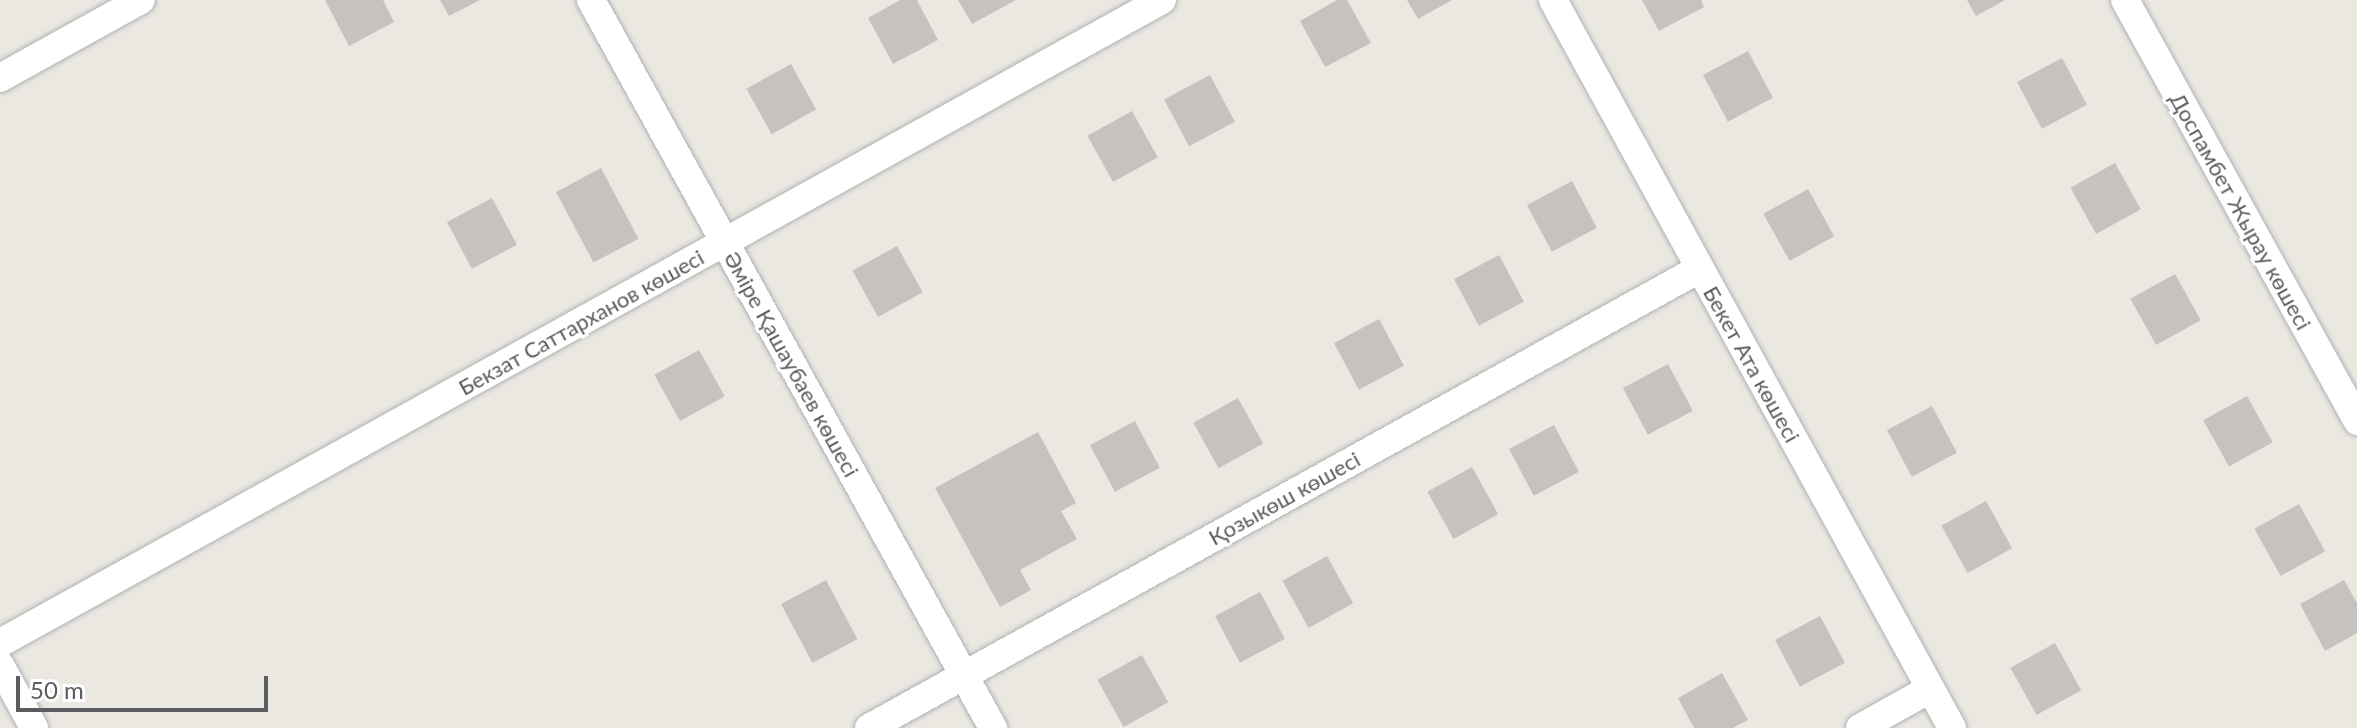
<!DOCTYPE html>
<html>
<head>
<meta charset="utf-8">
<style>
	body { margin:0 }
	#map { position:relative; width:2357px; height:728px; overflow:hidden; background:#eae8e1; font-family:Lato,sans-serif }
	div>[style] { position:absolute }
	.building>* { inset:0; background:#c6c3be; transform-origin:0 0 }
	.roads { filter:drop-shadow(0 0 2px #afb1b5) drop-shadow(0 0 2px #afb1b5) }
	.minor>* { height:28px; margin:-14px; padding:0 14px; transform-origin:14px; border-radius:14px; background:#fff }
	span { translate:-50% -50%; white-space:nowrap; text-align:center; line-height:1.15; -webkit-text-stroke:6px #fff; paint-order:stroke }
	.street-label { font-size:22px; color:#5a5c60 }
	.scale { position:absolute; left:16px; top:676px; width:252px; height:36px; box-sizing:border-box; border:4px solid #5a5c60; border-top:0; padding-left:10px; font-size:24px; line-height:28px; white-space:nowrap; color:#5a5c60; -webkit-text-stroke:6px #fff; paint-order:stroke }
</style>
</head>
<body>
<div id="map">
	<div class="building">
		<i style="clip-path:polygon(325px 0,383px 0,394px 22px,349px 46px)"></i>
		<i style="clip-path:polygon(440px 0,480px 0,449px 16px)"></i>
		<i style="clip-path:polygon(900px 0,917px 0,938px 40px,893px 64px,868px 18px)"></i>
		<i style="clip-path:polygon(958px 0,1016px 0,972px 24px)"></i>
		<i style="clip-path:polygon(1337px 0,1347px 0,1371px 43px,1325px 67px,1300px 21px)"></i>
		<i style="clip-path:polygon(1407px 0,1452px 0,1418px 19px)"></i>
		<i style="clip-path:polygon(1642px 0,1701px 0,1704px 7px,1659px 31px)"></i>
		<i style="clip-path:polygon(1967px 0,2005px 0,1976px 16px)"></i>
		<i style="left:1748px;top:51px;width:53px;height:51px;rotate:62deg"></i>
		<i style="left:2062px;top:58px;width:53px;height:51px;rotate:62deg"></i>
		<i style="left:791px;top:64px;width:52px;height:51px;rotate:61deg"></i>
		<i style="left:1210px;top:75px;width:53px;height:52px;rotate:62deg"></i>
		<i style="left:1132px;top:111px;width:53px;height:51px;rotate:61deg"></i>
		<i style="left:2115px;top:163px;width:53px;height:51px;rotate:61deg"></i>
		<i style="left:601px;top:168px;width:80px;height:51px;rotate:62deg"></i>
		<i style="left:1572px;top:181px;width:53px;height:51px;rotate:62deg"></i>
		<i style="left:1808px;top:189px;width:54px;height:51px;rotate:61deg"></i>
		<i style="left:492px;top:198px;width:53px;height:51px;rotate:62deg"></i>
		<i style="left:897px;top:246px;width:53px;height:51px;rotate:61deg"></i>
		<i style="left:1499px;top:255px;width:53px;height:51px;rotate:62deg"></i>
		<i style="left:2175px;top:274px;width:53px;height:51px;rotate:61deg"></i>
		<i style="left:1379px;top:319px;width:53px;height:51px;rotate:62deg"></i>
		<i style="left:699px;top:350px;width:53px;height:51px;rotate:61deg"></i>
		<i style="left:1668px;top:364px;width:53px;height:51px;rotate:62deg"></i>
		<i style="left:2247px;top:396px;width:53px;height:50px;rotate:61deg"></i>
		<i style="left:1238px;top:398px;width:52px;height:51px;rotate:61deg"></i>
		<i style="left:1932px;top:406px;width:53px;height:51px;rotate:62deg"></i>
		<i style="left:1135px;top:421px;width:53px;height:51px;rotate:62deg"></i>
		<i style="left:1554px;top:425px;width:53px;height:51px;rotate:62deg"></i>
		<i style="clip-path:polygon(1038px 432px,1076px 503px,1061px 511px,1077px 539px,1020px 570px,1031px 590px,1000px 607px,935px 488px)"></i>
		<i style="left:1472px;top:467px;width:54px;height:51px;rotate:61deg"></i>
		<i style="left:1986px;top:501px;width:54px;height:51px;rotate:61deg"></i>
		<i style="left:2299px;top:504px;width:54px;height:51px;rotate:61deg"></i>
		<i style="left:1327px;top:556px;width:54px;height:51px;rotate:61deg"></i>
		<i style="left:826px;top:580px;width:67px;height:51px;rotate:62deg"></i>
		<i style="clip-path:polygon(2344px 580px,2357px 603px,2357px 633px,2325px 651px,2300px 604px)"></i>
		<i style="left:1260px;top:592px;width:53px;height:51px;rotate:62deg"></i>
		<i style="left:1820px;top:616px;width:53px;height:51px;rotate:62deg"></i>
		<i style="left:2055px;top:643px;width:54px;height:51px;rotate:61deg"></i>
		<i style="left:1142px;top:655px;width:54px;height:51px;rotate:61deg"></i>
		<i style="clip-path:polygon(1722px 673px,1748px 720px,1733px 728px,1694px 728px,1678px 698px)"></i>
	</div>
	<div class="roads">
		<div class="minor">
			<i style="left:591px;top:0;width:832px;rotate:61.09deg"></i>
			<i style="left:1553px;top:0;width:830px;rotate:61.27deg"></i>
			<i style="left:2125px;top:0;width:481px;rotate:61.1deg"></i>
			<i style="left:0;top:78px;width:161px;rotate:-29deg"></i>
			<i style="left:0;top:643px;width:1328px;rotate:-28.96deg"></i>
			<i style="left:0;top:665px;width:72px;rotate:61.6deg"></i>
			<i style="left:869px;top:728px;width:948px;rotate:-28.94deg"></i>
			<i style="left:1860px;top:728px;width:80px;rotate:-29.1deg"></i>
		</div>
	</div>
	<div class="street-label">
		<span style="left:2241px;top:211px;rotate:61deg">Доспамбет Жырау көшесі</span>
		<span style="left:581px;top:322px;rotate:-29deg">Бекзат Саттарханов көшесі</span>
		<span style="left:792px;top:364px;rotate:61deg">Әміре Қашаубаев көшесі</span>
		<span style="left:1752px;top:364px;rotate:61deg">Бекет Ата көшесі</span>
		<span style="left:1284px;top:498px;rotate:-29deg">Қозыкөш көшесі</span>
	</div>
	<div class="scale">50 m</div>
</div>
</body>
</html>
